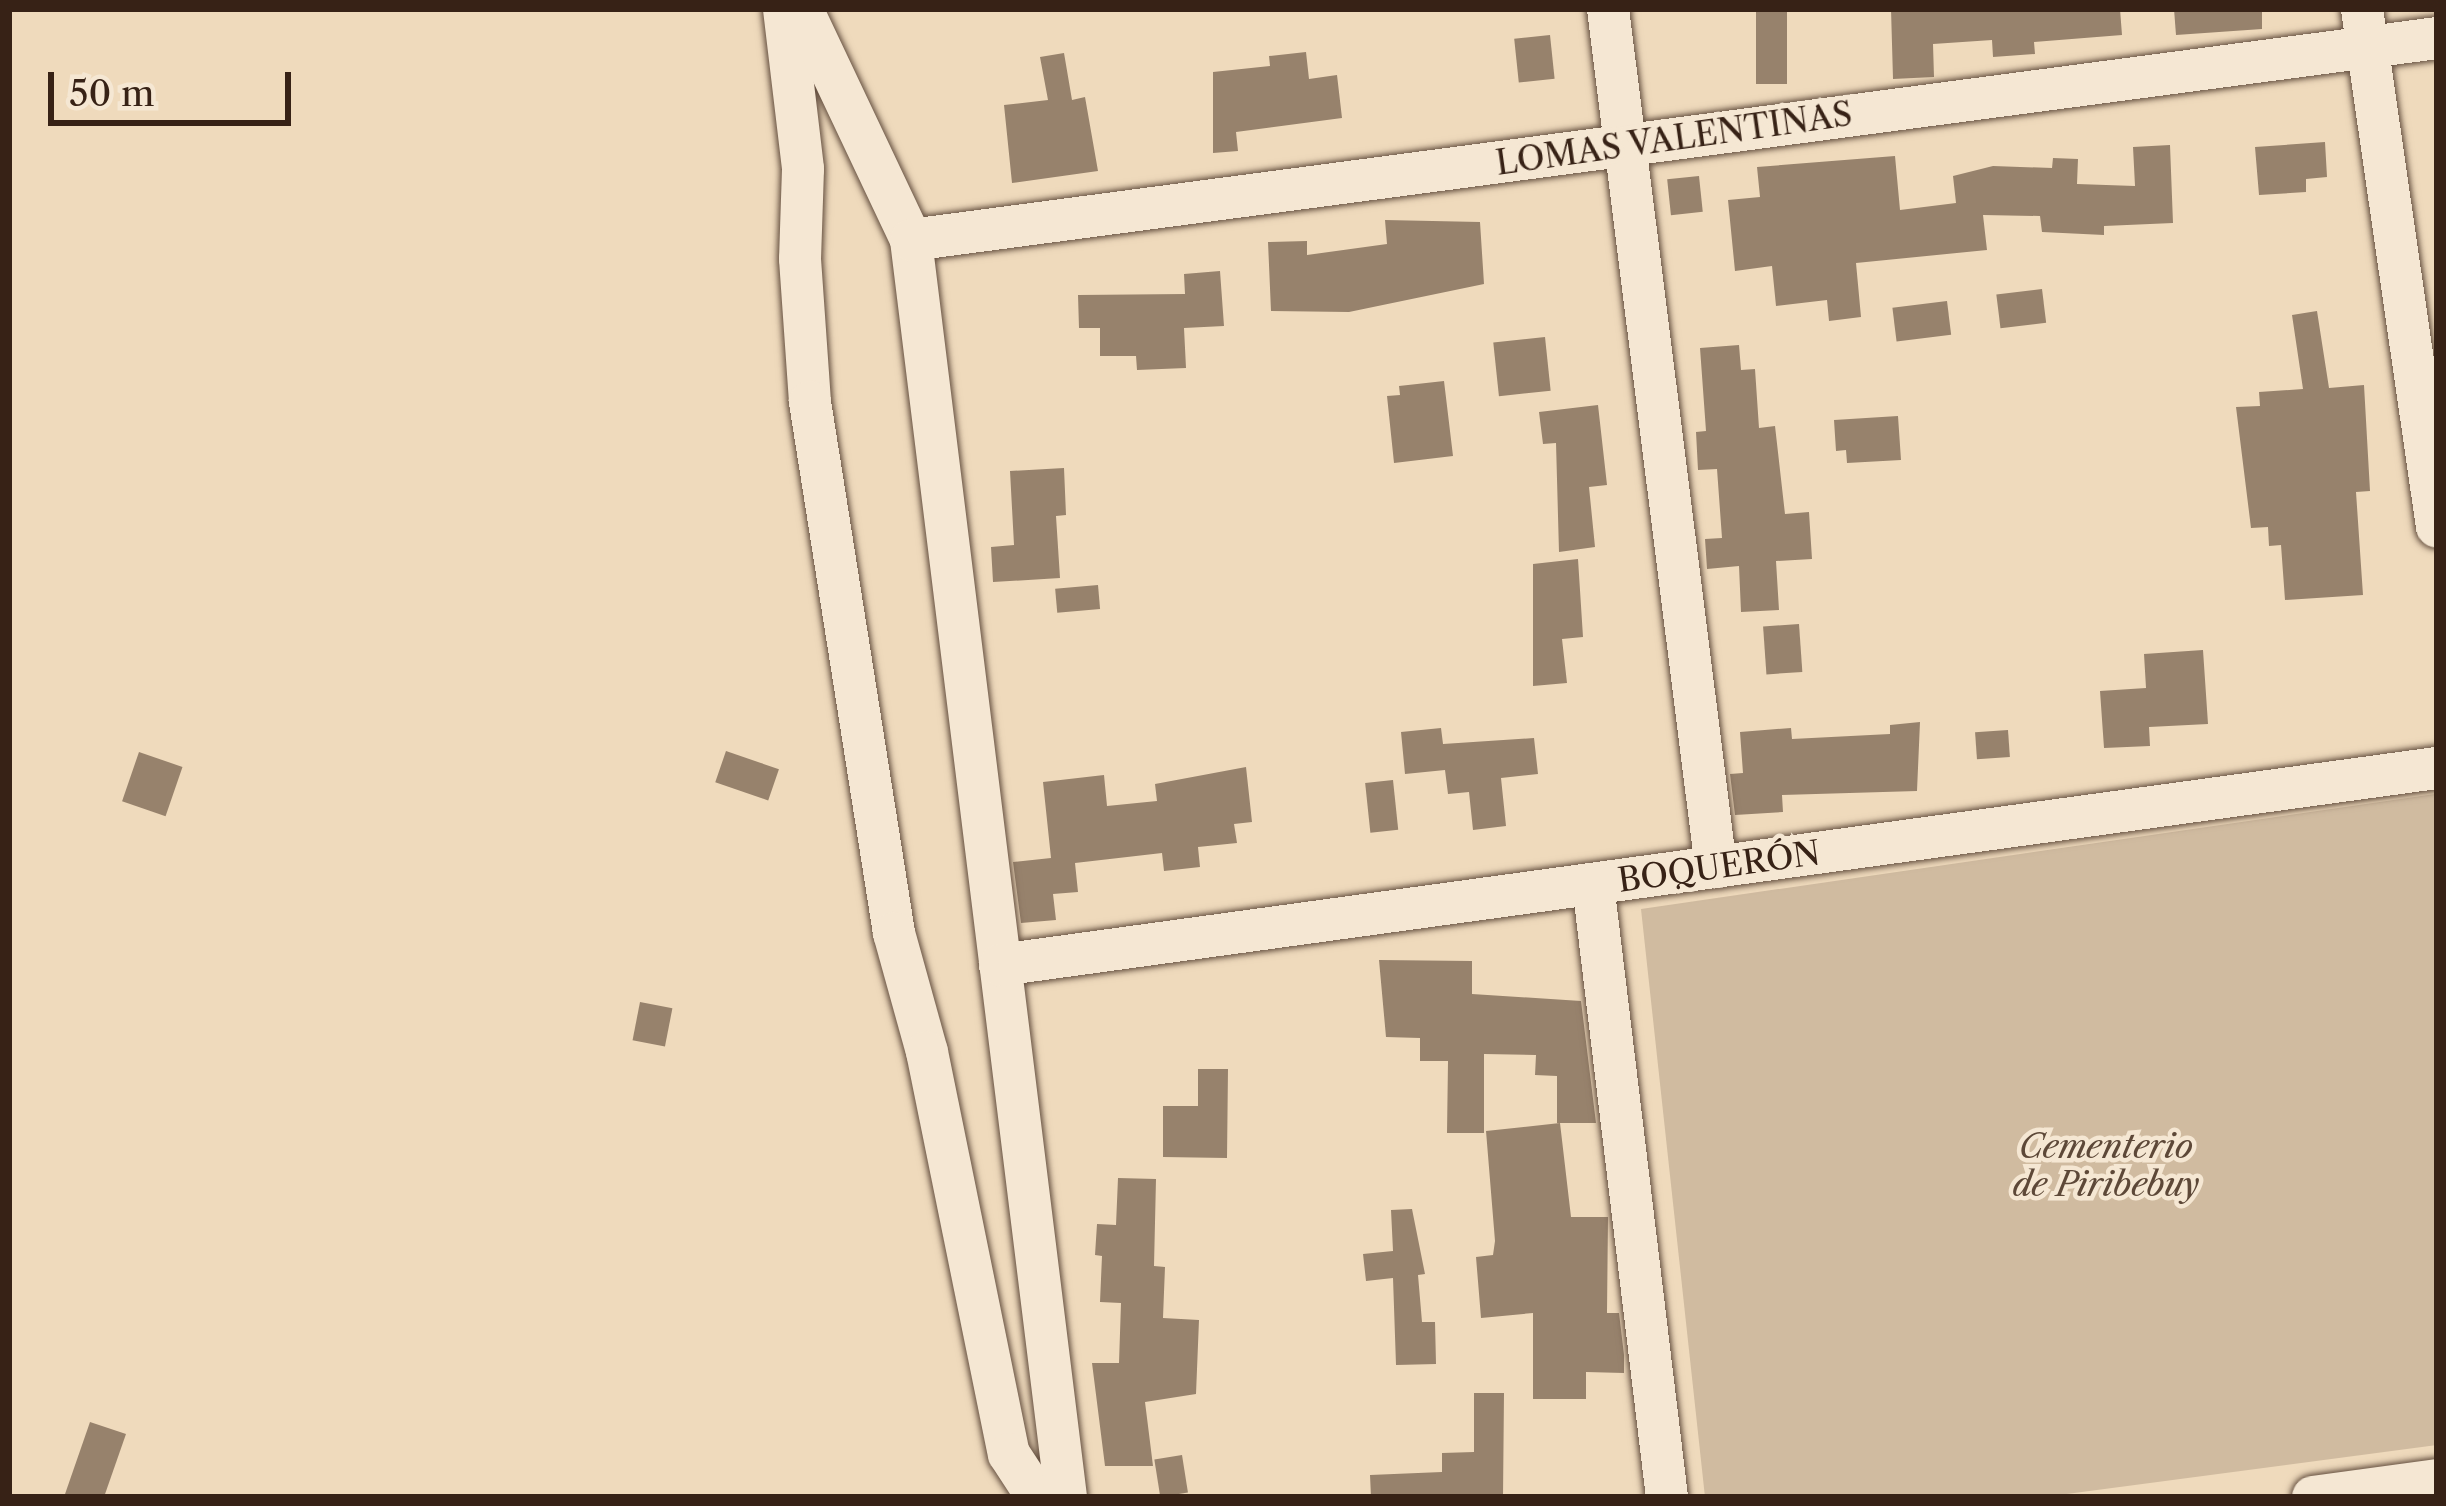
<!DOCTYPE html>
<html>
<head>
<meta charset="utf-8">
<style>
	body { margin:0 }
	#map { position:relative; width:2446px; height:1506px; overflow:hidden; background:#efdabc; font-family:"Libre Caslon Text",serif }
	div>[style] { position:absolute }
	.green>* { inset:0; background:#d0bba0 }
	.building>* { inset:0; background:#97826c; transform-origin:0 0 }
	.roads { filter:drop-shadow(0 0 3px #655040) drop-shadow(0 0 3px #655040) }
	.minor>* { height:42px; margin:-21px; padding:0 21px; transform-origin:21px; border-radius:21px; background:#f5e7d3 }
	span { translate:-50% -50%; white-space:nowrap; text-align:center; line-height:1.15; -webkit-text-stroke:9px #f5e7d3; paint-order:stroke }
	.street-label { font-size:33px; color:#372216 }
	.park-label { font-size:33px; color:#5d4838; font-style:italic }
	.frame { position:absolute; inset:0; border:12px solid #372216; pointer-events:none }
	.scale { position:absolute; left:48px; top:72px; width:243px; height:54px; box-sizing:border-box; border:6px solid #372216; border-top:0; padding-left:15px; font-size:36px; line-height:42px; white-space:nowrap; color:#372216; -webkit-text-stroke:9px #f5e7d3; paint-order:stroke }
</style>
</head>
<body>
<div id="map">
	<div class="green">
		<i style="clip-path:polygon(2435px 794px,2437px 1445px,2044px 1497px,1705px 1497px,1641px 909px)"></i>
	</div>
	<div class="building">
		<i style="left:1756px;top:9px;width:31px;height:75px"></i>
		<i style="clip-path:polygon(1891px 9px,2120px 9px,2122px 35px,2034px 42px,2035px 54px,1993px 57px,1992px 40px,1933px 44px,1934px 77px,1893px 79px)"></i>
		<i style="clip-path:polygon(2174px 9px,2262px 9px,2262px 29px,2176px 35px)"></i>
		<i style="left:1550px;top:35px;width:44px;height:36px;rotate:84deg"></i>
		<i style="clip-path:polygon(1306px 52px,1309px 79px,1337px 75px,1342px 118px,1236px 132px,1238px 151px,1213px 153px,1213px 72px,1270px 66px,1269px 56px)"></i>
		<i style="clip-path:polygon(1064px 53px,1072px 100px,1085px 97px,1098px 171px,1012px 183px,1004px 105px,1048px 100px,1040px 57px)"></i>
		<i style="clip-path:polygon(2325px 142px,2327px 177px,2306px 179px,2306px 192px,2259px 195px,2255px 147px)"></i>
		<i style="clip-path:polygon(2170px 145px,2173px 223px,2104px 226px,2104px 235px,2042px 232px,2040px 216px,1983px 215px,1987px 250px,1856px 263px,1861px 317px,1829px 321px,1827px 300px,1776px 306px,1772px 266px,1735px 271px,1728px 200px,1760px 197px,1757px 167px,1895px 156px,1900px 210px,1956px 203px,1953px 176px,1993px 166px,2052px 168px,2053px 158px,2078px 159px,2077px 184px,2135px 186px,2133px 147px)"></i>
		<i style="left:1699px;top:176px;width:36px;height:32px;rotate:84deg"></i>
		<i style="clip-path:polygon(1385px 220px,1480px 222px,1484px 284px,1349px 312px,1271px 311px,1268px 242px,1307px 241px,1307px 255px,1387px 244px)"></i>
		<i style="clip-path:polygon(1220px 271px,1224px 326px,1184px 328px,1186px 368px,1137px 370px,1136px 356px,1100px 356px,1100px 328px,1079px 328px,1078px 295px,1185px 294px,1184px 274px)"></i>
		<i style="left:2042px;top:289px;width:34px;height:46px;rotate:83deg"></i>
		<i style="left:1947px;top:301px;width:34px;height:55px;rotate:83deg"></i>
		<i style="clip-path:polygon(2317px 311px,2329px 388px,2364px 385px,2370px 491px,2356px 492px,2363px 595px,2285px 600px,2281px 545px,2269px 546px,2268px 527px,2251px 528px,2236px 407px,2260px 406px,2259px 392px,2303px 389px,2292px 315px)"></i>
		<i style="left:1545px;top:337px;width:54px;height:52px;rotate:84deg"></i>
		<i style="clip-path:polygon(1739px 345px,1741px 370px,1755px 369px,1759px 428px,1775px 426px,1785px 514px,1809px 512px,1812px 559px,1776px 561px,1779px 610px,1741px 612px,1739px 566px,1707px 569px,1705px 539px,1722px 538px,1717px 469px,1698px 470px,1696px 432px,1706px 431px,1700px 348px)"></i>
		<i style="clip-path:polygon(1444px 381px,1453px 456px,1394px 463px,1387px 396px,1400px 395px,1399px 386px)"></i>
		<i style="clip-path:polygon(1598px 405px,1607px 485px,1589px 487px,1595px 547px,1559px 552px,1556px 443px,1543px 444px,1539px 412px)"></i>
		<i style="clip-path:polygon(1898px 416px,1901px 460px,1847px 463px,1846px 450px,1836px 451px,1834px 420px)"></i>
		<i style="clip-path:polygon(1064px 468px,1066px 515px,1056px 516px,1060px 578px,993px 582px,991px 547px,1014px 545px,1010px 471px)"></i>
		<i style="clip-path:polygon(1578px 559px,1583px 637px,1562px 639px,1567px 683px,1533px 686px,1533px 564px)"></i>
		<i style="left:1098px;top:585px;width:24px;height:43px;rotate:85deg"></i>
		<i style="left:1799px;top:624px;width:48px;height:36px;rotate:86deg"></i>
		<i style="clip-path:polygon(2203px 650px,2208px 724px,2149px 727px,2150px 746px,2104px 748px,2100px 691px,2146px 688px,2144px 654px)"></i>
		<i style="clip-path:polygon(1920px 722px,1917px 791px,1782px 795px,1783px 812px,1735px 815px,1730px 774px,1743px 773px,1740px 732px,1791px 728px,1792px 739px,1890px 734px,1890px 725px)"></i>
		<i style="clip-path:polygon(1441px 728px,1443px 744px,1534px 738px,1538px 774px,1501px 778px,1506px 826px,1473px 830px,1469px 792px,1448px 794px,1445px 770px,1405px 774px,1401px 732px)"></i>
		<i style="left:2008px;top:730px;width:27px;height:33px;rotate:86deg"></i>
		<i style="left:726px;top:751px;width:56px;height:33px;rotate:19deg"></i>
		<i style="left:139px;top:752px;width:46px;height:52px;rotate:19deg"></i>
		<i style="clip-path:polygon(1246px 767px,1252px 822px,1234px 824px,1237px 843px,1198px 847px,1200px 867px,1164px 871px,1162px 853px,1075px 863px,1078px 892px,1053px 894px,1056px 920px,1021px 923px,1013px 862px,1051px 858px,1043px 782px,1104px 775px,1107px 806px,1157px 801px,1155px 784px)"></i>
		<i style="left:1393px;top:780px;width:50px;height:28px;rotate:84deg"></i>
		<i style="clip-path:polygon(1379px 960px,1472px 961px,1472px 994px,1581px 1001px,1596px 1123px,1557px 1123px,1557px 1076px,1535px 1075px,1536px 1055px,1484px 1054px,1484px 1133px,1447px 1133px,1448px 1061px,1420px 1061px,1420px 1038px,1386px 1037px)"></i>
		<i style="left:640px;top:1002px;width:33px;height:39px;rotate:11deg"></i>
		<i style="clip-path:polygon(1198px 1069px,1228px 1069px,1227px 1158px,1163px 1157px,1163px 1106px,1198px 1106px)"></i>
		<i style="clip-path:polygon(1560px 1123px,1571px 1217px,1608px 1217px,1607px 1313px,1619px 1313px,1624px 1355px,1624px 1373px,1586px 1372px,1586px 1399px,1533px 1399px,1533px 1313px,1481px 1318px,1476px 1257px,1493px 1255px,1495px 1241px,1486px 1131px)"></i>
		<i style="clip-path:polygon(1118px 1178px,1156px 1179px,1154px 1266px,1165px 1267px,1163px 1318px,1199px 1320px,1196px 1394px,1145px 1402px,1153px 1466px,1105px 1466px,1092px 1363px,1119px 1363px,1121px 1303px,1100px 1302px,1102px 1256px,1095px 1255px,1097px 1224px,1116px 1225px)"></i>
		<i style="clip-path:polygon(1412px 1209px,1425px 1274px,1418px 1275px,1422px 1322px,1435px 1322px,1436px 1364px,1396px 1365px,1393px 1278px,1366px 1281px,1363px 1254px,1393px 1251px,1391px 1210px)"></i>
		<i style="clip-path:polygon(1474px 1393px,1504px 1393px,1503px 1497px,1371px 1497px,1370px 1475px,1442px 1472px,1442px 1453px,1474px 1452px)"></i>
		<i style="clip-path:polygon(90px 1422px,126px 1434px,104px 1497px,64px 1497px)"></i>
		<i style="left:1182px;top:1455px;width:38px;height:28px;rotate:81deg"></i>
	</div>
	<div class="roads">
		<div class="minor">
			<i style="left:784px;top:9px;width:161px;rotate:83.2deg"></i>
			<i style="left:803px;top:169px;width:90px;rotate:91.9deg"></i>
			<i style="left:800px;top:259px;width:143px;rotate:86deg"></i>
			<i style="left:810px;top:402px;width:538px;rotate:81.01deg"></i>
			<i style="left:894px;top:933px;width:123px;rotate:74.5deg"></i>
			<i style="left:927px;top:1052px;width:410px;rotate:78.5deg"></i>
			<i style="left:1009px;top:1454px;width:51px;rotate:56.9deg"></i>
			<i style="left:802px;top:9px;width:255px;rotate:64.7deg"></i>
			<i style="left:911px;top:240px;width:1267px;rotate:82.97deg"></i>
			<i style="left:1608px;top:9px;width:865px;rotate:82.83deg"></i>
			<i style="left:2362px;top:9px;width:523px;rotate:81.76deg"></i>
			<i style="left:911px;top:240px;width:1539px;rotate:-7.54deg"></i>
			<i style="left:1593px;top:884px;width:617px;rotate:83.12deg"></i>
			<i style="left:1000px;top:965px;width:1450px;rotate:-7.81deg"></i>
			<i style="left:2313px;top:1497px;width:125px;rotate:-7.8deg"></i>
		</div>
	</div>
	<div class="street-label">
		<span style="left:1674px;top:139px;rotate:-8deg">LOMAS VALENTINAS</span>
		<span style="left:1719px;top:867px;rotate:-8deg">BOQUERÓN</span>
	</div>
	<div class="park-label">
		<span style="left:2106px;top:1166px">Cementerio<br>de Piribebuy</span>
	</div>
	<div class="frame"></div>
	<div class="scale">50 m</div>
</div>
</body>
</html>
